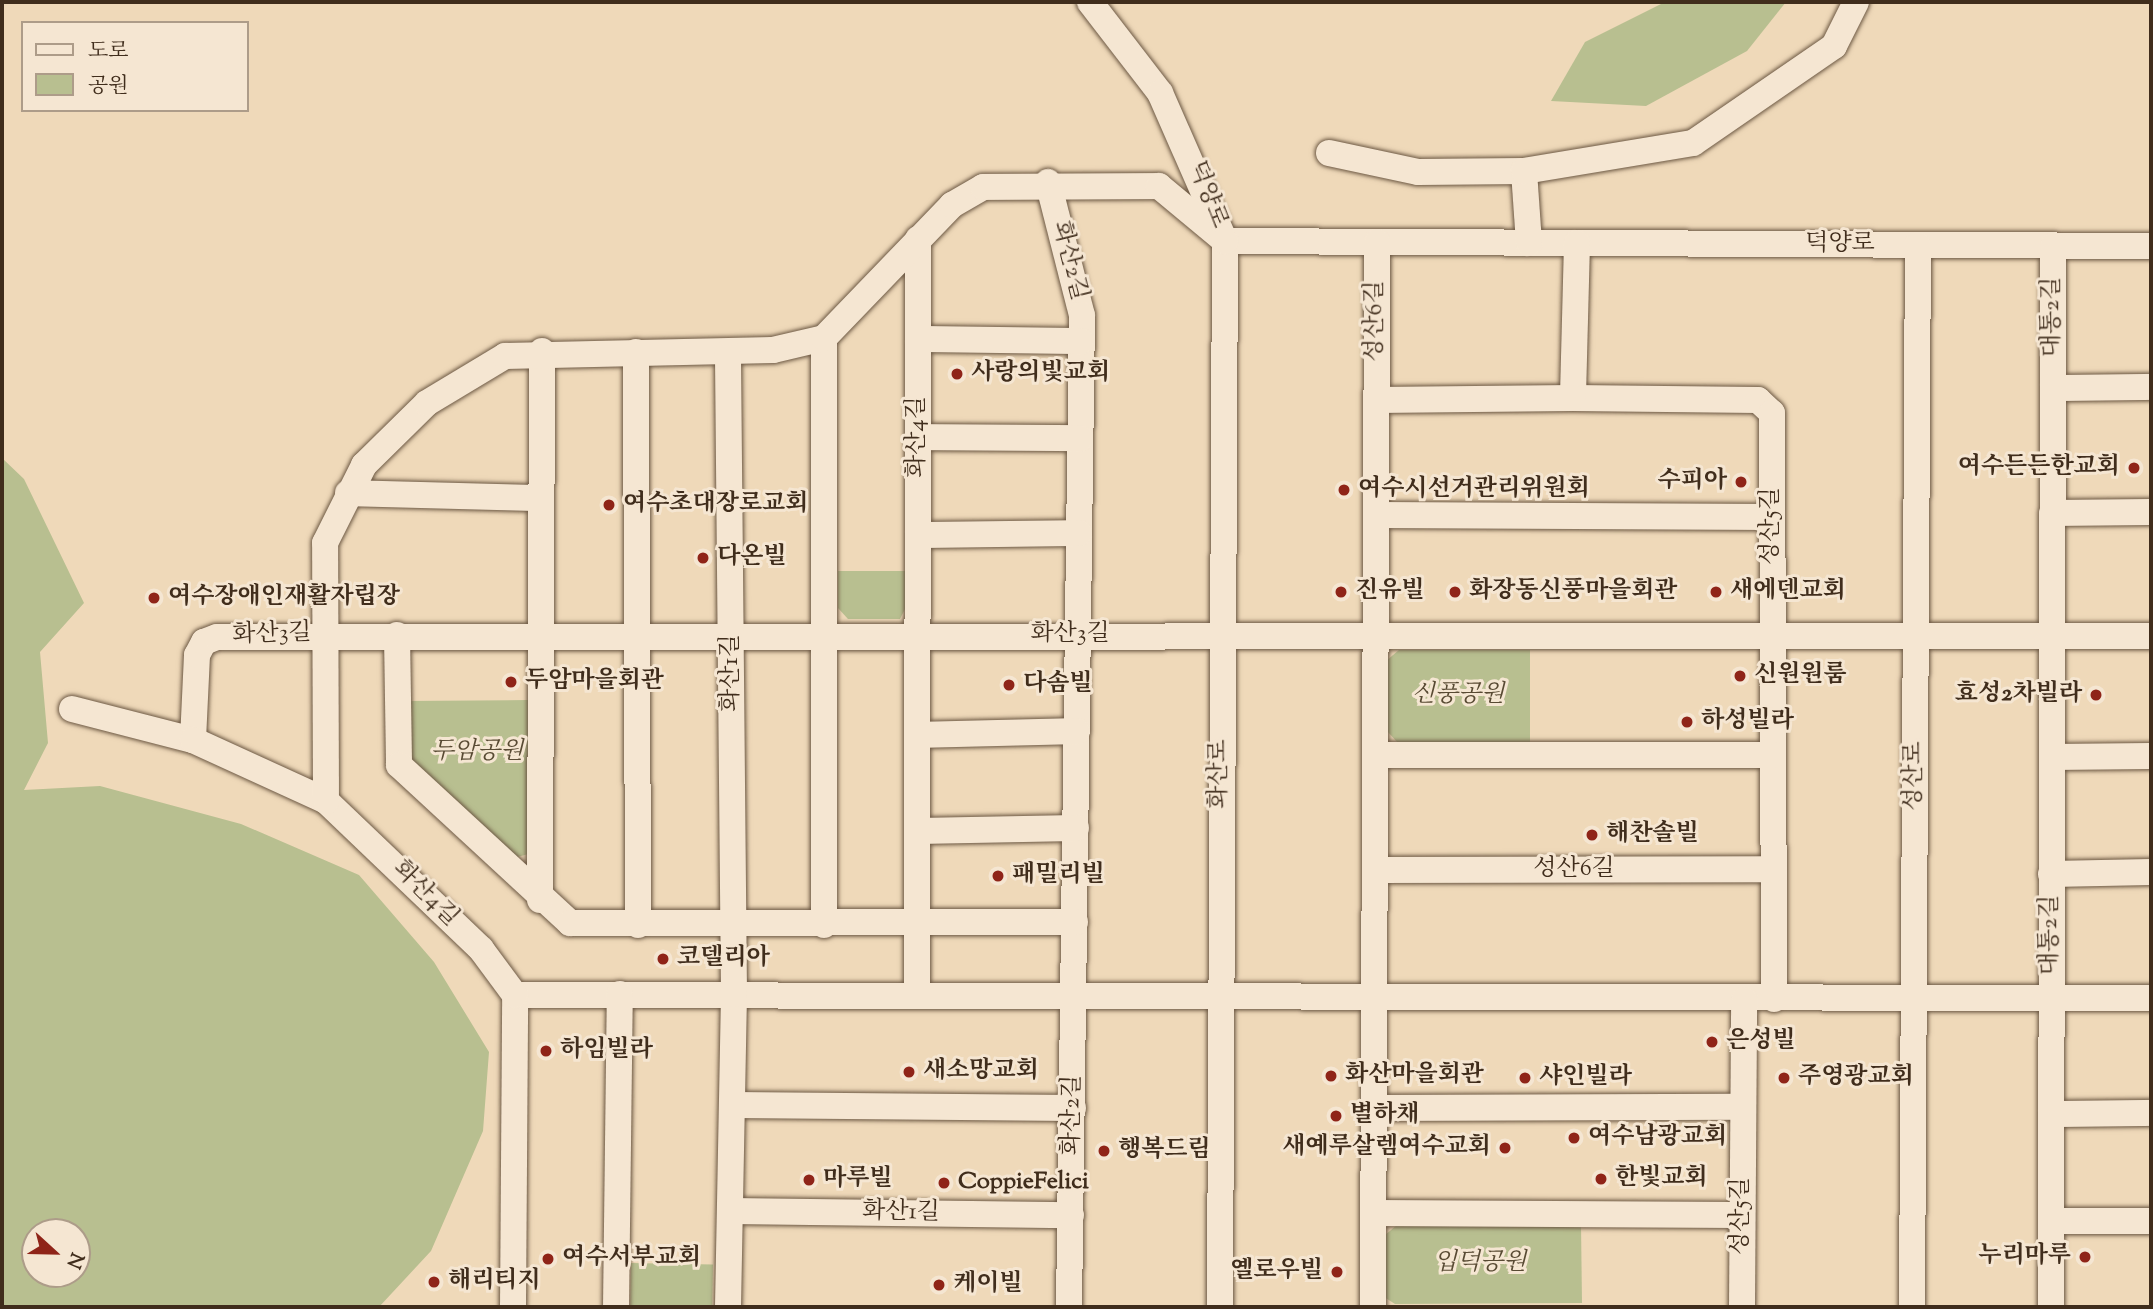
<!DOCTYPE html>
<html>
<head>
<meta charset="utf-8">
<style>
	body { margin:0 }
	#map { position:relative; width:2153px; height:1309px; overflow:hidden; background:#efd9b9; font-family:"Sorts Mill Goudy","Noto Serif KR",serif }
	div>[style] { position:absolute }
	.green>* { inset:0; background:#b8bf90; transform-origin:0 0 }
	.roads { filter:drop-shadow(0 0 2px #6c5843) drop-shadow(0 0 2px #6c5843) }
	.minor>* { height:26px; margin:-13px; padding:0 13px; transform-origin:13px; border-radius:13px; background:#f5e6d2 }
	.dots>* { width:19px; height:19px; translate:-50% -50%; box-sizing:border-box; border:4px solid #f5e6d2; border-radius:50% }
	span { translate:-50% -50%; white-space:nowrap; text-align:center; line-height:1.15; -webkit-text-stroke:6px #f5e6d2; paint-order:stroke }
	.street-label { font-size:24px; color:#402d1c }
	.poi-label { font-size:24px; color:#402d1c; font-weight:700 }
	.left { translate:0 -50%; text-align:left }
	.right { translate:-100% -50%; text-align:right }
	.park-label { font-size:24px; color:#584a33; font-style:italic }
	.frame { position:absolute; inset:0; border:4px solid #402d1c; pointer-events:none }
	.legend { position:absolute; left:21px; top:21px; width:228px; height:91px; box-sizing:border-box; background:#f5e6d2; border:2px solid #ad9c89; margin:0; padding:9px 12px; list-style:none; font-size:21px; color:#402d1c }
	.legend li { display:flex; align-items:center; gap:14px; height:35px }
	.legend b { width:35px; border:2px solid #ad9c89 }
	.north { position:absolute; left:21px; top:1218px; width:70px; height:70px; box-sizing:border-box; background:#f5e6d2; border:2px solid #ad9c89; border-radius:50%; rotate:112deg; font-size:19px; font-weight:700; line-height:28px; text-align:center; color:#402d1c }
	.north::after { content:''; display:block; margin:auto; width:24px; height:32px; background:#8f2418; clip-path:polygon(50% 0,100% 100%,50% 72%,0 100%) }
</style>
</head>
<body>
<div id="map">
	<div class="green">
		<i style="clip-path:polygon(1665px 2px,1786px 2px,1747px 51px,1646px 106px,1551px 101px,1585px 42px)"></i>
		<i style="clip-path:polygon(evenodd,2px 458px,24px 479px,84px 603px,40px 652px,48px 743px,24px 790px,100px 786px,241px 824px,359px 875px,434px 962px,489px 1052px,483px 1131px,431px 1251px,379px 1307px,2px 1307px,2px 458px,77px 1232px,77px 1274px,35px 1274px,35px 1232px,77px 1232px)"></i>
		<i style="clip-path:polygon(838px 571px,907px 571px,906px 607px,900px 619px,848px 619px,838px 608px)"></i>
		<i style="clip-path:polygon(1399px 650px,1530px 650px,1530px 742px,1398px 743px,1387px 731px,1386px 661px)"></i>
		<i style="clip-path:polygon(528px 700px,532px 853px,510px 859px,412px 764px,405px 701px)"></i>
		<i style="clip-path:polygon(1581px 1224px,1582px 1303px,1395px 1304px,1378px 1293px,1379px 1240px,1397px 1225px)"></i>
		<i style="left:631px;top:1263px;width:82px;height:44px;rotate:1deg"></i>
	</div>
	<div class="roads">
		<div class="minor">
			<i style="left:1090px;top:2px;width:115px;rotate:52.4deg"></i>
			<i style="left:1160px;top:93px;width:162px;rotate:66.3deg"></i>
			<i style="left:1225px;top:241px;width:1066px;rotate:90.27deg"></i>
			<i style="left:1329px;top:153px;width:91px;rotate:12.1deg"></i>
			<i style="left:1418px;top:172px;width:106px;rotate:-0.5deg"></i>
			<i style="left:1048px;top:182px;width:137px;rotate:75.7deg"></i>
			<i style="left:1082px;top:315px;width:992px;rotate:90.75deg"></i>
			<i style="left:1225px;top:241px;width:926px;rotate:0.31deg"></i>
			<i style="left:1529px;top:243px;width:72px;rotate:-94deg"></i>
			<i style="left:1524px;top:171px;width:171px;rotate:-9.4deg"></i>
			<i style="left:1693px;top:143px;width:171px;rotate:-34.5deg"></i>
			<i style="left:1834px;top:46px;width:49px;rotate:-63.4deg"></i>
			<i style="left:1577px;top:243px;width:155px;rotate:91.5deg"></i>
			<i style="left:1573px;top:398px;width:185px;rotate:0.6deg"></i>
			<i style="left:1758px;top:400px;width:19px;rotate:43deg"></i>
			<i style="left:1772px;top:413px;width:586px;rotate:89.8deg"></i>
			<i style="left:824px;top:338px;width:587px;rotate:90deg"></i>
			<i style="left:918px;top:339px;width:163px;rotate:0.7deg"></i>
			<i style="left:636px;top:352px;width:573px;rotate:89.8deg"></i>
			<i style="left:2053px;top:388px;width:98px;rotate:-0.6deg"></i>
			<i style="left:1376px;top:400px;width:197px;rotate:-0.6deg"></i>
			<i style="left:918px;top:437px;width:162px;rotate:0.4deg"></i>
			<i style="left:348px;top:493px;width:193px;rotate:1.5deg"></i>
			<i style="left:2052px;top:513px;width:99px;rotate:-0.6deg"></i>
			<i style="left:1376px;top:515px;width:396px;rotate:0.3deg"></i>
			<i style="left:918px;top:535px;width:161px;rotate:-0.7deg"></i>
			<i style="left:397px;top:635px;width:130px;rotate:89.1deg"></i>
			<i style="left:399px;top:765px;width:233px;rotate:42.7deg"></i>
			<i style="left:570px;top:923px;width:505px;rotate:-0.11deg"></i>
			<i style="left:72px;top:709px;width:125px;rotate:14.4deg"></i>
			<i style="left:193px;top:740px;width:85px;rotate:-87.3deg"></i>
			<i style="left:197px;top:655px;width:15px;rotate:-62deg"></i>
			<i style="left:204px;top:642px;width:14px;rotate:-21deg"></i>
			<i style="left:217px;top:637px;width:1934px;rotate:-0.03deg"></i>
			<i style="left:918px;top:735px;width:159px;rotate:-1.4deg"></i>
			<i style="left:193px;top:740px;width:146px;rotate:24.6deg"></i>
			<i style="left:1375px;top:755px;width:398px"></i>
			<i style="left:2052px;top:757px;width:99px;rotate:-0.6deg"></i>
			<i style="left:918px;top:831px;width:158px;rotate:-1.1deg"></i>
			<i style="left:1375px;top:870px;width:399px;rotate:-0.1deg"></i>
			<i style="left:2051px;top:874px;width:100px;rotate:-1.1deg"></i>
			<i style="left:540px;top:900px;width:549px;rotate:-89.79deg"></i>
			<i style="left:917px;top:994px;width:755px;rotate:-89.92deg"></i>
			<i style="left:515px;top:995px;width:1636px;rotate:0.11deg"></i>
			<i style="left:733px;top:1105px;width:340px;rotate:0.5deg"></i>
			<i style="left:1374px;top:1108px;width:369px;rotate:-0.2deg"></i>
			<i style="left:2051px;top:1114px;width:100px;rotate:-0.6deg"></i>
			<i style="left:731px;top:1211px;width:340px;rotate:0.7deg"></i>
			<i style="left:1374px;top:1213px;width:368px;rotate:0.3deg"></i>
			<i style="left:2051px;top:1221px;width:100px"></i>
			<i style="left:513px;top:1307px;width:312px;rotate:-89.6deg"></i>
			<i style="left:515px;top:995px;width:57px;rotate:-126.5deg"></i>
			<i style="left:481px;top:949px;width:214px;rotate:-136.3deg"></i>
			<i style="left:326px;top:801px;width:258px;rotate:-90.2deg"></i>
			<i style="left:325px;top:543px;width:87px;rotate:-63.4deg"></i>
			<i style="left:364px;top:465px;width:88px;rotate:-44.5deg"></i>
			<i style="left:427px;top:403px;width:91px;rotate:-31.1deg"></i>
			<i style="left:505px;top:356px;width:268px;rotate:-1.3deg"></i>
			<i style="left:773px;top:350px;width:52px;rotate:-13.2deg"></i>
			<i style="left:824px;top:338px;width:185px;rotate:-46.1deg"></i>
			<i style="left:952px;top:205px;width:36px;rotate:-30deg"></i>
			<i style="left:983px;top:187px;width:176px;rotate:-0.3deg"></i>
			<i style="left:1159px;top:186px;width:86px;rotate:39.8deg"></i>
			<i style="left:616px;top:1307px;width:313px;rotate:-89.3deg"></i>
			<i style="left:728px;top:1307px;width:313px;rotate:-88.9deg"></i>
			<i style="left:734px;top:994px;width:642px;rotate:-90.54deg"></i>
			<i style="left:1373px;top:1307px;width:1065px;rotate:-89.78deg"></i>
			<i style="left:1742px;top:1307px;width:307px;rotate:-89.6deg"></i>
			<i style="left:1912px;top:1307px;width:1062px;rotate:-89.68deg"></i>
			<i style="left:2051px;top:1307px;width:1061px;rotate:-89.89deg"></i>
		</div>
	</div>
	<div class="dots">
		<i style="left:957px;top:374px;background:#8f2418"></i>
		<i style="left:2134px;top:468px;background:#8f2418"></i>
		<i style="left:1741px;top:482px;background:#8f2418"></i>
		<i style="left:1344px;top:490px;background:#8f2418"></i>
		<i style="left:609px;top:505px;background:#8f2418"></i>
		<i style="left:703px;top:558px;background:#8f2418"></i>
		<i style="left:1341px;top:592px;background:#8f2418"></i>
		<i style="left:1455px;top:592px;background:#8f2418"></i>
		<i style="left:1716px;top:592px;background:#8f2418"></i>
		<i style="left:154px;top:598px;background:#8f2418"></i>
		<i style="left:1740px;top:676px;background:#8f2418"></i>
		<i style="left:511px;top:682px;background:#8f2418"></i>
		<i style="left:1009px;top:685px;background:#8f2418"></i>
		<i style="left:2096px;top:695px;background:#8f2418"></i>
		<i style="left:1687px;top:722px;background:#8f2418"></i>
		<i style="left:1592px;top:835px;background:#8f2418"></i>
		<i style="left:998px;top:876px;background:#8f2418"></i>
		<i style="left:663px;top:959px;background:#8f2418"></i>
		<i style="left:1712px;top:1042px;background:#8f2418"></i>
		<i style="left:546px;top:1051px;background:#8f2418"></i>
		<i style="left:909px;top:1072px;background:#8f2418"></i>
		<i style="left:1331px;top:1076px;background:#8f2418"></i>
		<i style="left:1525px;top:1078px;background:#8f2418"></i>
		<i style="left:1784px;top:1078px;background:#8f2418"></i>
		<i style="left:1336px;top:1116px;background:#8f2418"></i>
		<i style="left:1574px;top:1138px;background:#8f2418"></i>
		<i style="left:1505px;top:1148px;background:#8f2418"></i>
		<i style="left:1104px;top:1151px;background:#8f2418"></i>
		<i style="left:1601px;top:1179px;background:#8f2418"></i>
		<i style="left:809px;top:1180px;background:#8f2418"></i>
		<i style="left:944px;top:1183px;background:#8f2418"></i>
		<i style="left:2085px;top:1257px;background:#8f2418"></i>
		<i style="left:548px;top:1259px;background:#8f2418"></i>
		<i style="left:1337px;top:1272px;background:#8f2418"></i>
		<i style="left:434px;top:1282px;background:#8f2418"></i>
		<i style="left:939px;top:1285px;background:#8f2418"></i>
	</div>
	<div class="street-label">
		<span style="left:1207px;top:195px;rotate:69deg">덕양로</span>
		<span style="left:1840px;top:245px">덕양로</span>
		<span style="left:1069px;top:261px;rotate:76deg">화산2길</span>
		<span style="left:2053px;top:317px;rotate:-90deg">대통2길</span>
		<span style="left:1376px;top:321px;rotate:-90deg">성산6길</span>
		<span style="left:918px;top:437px;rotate:-90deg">화산4길</span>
		<span style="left:1772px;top:526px;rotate:-90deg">성산5길</span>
		<span style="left:272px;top:635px;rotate:-2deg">화산3길</span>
		<span style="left:1070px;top:635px">화산3길</span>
		<span style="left:732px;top:673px;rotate:-90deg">화산1길</span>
		<span style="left:1220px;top:774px;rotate:-90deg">화산로</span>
		<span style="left:1915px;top:776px;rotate:-90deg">성산로</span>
		<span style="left:1574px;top:870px">성산6길</span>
		<span style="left:425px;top:894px;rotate:45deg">화산4길</span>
		<span style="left:2051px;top:935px;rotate:-90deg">대통2길</span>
		<span style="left:1073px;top:1115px;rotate:-89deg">화산2길</span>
		<span style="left:901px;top:1213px;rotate:1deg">화산1길</span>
		<span style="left:1742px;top:1216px;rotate:-90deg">성산5길</span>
	</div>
	<div class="poi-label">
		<span class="left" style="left:971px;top:374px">사랑의빛교회</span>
		<span class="right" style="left:2120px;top:468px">여수든든한교회</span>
		<span class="right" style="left:1727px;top:482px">수피아</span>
		<span class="left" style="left:1358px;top:490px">여수시선거관리위원회</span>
		<span class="left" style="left:623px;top:505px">여수초대장로교회</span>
		<span class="left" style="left:717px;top:558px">다온빌</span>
		<span class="left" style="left:1355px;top:592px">진유빌</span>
		<span class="left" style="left:1469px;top:592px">화장동신풍마을회관</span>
		<span class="left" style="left:1730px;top:592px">새에덴교회</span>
		<span class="left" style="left:168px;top:598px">여수장애인재활자립장</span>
		<span class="left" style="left:1754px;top:676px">신원원룸</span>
		<span class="left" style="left:525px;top:682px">두암마을회관</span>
		<span class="left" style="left:1023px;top:685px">다솜빌</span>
		<span class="right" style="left:2082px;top:695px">효성2차빌라</span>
		<span class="left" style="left:1701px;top:722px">하성빌라</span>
		<span class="left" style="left:1606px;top:835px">해찬솔빌</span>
		<span class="left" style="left:1012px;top:876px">패밀리빌</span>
		<span class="left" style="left:677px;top:959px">코델리아</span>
		<span class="left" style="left:1726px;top:1042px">은성빌</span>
		<span class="left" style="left:560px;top:1051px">하임빌라</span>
		<span class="left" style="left:923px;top:1072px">새소망교회</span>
		<span class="left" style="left:1345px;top:1076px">화산마을회관</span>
		<span class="left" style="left:1539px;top:1078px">샤인빌라</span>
		<span class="left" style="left:1798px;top:1078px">주영광교회</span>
		<span class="left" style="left:1350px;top:1116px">별하채</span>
		<span class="left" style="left:1588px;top:1138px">여수남광교회</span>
		<span class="right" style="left:1491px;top:1148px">새예루살렘여수교회</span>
		<span class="left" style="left:1118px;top:1151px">행복드림</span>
		<span class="left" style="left:1615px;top:1179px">한빛교회</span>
		<span class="left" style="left:823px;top:1180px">마루빌</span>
		<span class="left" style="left:958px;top:1183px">CoppieFelici</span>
		<span class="right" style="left:2071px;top:1257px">누리마루</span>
		<span class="left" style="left:562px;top:1259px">여수서부교회</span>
		<span class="right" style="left:1323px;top:1272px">옐로우빌</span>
		<span class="left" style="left:448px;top:1282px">해리티지</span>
		<span class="left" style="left:953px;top:1285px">케이빌</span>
	</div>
	<div class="park-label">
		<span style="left:1458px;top:696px">신풍공원</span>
		<span style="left:477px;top:753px">두암공원</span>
		<span style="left:1480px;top:1264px">입덕공원</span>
	</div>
	<div class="frame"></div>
	<ul class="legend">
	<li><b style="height:9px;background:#f5e6d2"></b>도로</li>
	<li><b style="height:19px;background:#b8bf90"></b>공원</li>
	</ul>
	<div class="north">N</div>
</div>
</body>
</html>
